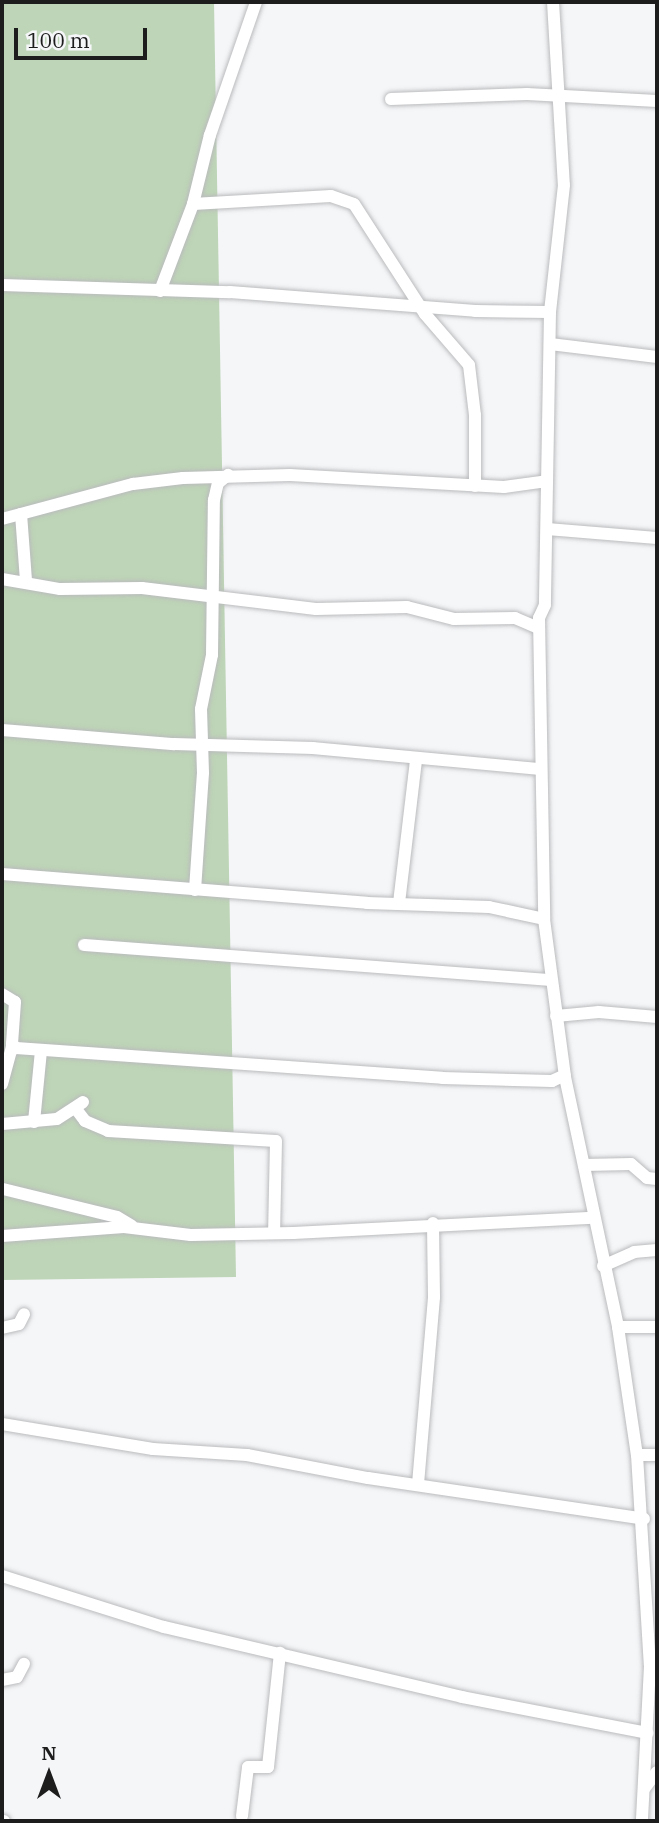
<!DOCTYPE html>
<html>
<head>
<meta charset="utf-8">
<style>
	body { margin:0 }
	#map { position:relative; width:659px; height:1823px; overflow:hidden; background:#f5f6f8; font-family:"IBM Plex Serif",serif }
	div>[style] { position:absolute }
	.green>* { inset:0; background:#bed5b7 }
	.roads { filter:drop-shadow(0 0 2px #babbbd) drop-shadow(0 0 2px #babbbd) }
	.minor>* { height:12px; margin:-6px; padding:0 6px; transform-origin:6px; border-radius:6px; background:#fff }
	span { translate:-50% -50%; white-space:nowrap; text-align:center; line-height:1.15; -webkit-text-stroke:5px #f5f6f8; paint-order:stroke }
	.frame { position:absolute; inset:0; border:4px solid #1d1d1e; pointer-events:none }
	.north { position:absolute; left:14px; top:1739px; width:70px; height:70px; -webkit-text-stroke:5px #f5f6f8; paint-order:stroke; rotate:0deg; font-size:19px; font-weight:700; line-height:28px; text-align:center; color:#1d1d1e }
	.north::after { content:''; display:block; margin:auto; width:24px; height:32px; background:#1d1d1e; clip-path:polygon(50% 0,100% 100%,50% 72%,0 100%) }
	.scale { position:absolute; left:14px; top:28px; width:133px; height:32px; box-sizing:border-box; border:4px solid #1d1d1e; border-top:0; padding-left:9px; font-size:21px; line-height:24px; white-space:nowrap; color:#1d1d1e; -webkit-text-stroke:5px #f5f6f8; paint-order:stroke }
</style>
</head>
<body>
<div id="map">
	<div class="green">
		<div style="clip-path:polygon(2px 2px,214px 2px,236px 1277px,2px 1280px)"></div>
	</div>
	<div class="roads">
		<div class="minor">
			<div style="left:553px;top:2px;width:183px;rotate:86.6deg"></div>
			<div style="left:564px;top:185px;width:128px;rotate:96.3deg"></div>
			<div style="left:550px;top:312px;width:293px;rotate:91deg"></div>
			<div style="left:545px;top:605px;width:14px;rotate:115deg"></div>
			<div style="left:539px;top:618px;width:301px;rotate:89deg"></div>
			<div style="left:544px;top:919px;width:159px;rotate:82.4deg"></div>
			<div style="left:565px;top:1077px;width:256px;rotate:78deg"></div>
			<div style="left:618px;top:1327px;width:129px;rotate:81.6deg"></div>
			<div style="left:637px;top:1455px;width:211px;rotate:86.5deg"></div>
			<div style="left:650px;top:1666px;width:155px;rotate:93deg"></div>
			<div style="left:391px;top:99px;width:136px;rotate:-2.1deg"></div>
			<div style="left:527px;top:94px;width:130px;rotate:3.1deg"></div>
			<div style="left:193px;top:204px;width:138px;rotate:-3.3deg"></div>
			<div style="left:331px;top:196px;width:24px;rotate:19deg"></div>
			<div style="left:354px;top:204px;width:131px;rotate:57.2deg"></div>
			<div style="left:425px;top:314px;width:67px;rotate:49.2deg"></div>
			<div style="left:469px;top:365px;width:50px;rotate:83.2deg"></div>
			<div style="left:475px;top:415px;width:71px;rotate:90deg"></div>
			<div style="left:2px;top:285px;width:228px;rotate:1.8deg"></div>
			<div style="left:230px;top:292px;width:246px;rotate:4.4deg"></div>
			<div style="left:475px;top:311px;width:75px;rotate:0.8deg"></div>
			<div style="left:160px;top:291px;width:93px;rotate:-69.2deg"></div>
			<div style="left:193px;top:204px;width:71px;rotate:-76.2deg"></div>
			<div style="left:210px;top:135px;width:141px;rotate:-70.9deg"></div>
			<div style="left:550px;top:344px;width:108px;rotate:6.9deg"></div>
			<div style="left:21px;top:514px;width:66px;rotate:85.7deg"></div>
			<div style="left:2px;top:519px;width:136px;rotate:-15deg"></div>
			<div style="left:133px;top:484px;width:50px;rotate:-6.8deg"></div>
			<div style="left:183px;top:478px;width:107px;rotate:-1.6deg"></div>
			<div style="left:290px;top:475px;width:214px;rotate:3.2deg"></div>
			<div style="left:504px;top:487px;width:43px;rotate:-7.9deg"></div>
			<div style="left:547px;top:529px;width:110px;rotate:4.7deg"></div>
			<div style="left:2px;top:579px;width:59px;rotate:9.8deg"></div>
			<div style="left:60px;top:589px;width:82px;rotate:-0.7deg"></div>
			<div style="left:142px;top:588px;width:175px;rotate:6.9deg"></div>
			<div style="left:316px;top:609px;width:91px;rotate:-1.3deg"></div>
			<div style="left:407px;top:607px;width:49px;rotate:14.3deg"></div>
			<div style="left:454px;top:619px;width:61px;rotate:-0.9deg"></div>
			<div style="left:515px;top:618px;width:26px;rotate:23deg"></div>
			<div style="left:2px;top:730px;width:173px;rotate:4.7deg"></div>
			<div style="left:174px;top:744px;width:139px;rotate:1.6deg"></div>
			<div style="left:313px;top:748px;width:228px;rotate:5.3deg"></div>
			<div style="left:2px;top:874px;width:366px;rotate:4.5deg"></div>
			<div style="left:367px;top:903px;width:122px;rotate:1.9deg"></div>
			<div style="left:489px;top:907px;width:56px;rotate:12.3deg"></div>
			<div style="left:195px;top:890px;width:117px;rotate:-86.1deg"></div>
			<div style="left:203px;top:773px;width:64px;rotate:-91.8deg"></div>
			<div style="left:201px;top:709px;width:55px;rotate:-78.5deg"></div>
			<div style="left:212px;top:655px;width:155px;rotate:-89.3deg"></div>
			<div style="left:214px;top:500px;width:17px;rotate:-77deg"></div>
			<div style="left:218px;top:483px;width:13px;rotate:-39deg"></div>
			<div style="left:399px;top:903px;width:143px;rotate:-83.2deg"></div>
			<div style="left:84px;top:945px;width:466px;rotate:4.3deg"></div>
			<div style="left:2px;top:994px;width:15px;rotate:32deg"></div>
			<div style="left:15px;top:1002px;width:42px;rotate:94.1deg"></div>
			<div style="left:12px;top:1044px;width:6px;rotate:45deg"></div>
			<div style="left:16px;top:1048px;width:427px;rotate:4deg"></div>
			<div style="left:442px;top:1078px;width:110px;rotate:1.6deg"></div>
			<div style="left:552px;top:1081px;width:14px;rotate:-25deg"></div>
			<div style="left:556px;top:1016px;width:43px;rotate:-5.3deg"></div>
			<div style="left:599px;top:1012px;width:58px;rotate:4.9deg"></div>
			<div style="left:2px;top:1084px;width:39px;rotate:-75deg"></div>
			<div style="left:76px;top:1109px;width:15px;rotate:53deg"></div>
			<div style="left:85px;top:1121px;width:25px;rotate:23deg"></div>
			<div style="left:108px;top:1131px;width:168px;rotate:3.4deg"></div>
			<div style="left:276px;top:1141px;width:92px;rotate:91.2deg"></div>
			<div style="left:34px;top:1122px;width:71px;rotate:-84.4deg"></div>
			<div style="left:2px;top:1124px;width:55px;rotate:-5.2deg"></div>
			<div style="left:57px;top:1119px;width:31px;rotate:-33deg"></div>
			<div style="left:584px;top:1165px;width:47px;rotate:-1.2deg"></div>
			<div style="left:631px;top:1164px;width:21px;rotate:41deg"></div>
			<div style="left:647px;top:1178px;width:10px;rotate:6deg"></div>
			<div style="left:3px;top:1189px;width:117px;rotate:13.8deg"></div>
			<div style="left:117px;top:1217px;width:17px;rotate:31deg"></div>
			<div style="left:2px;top:1236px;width:122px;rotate:-4.2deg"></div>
			<div style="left:124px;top:1227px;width:67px;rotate:6.8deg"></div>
			<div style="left:191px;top:1235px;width:102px;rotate:-1.1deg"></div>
			<div style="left:293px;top:1233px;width:300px;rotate:-2.9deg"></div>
			<div style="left:603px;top:1266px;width:34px;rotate:-24deg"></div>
			<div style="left:634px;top:1252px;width:23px;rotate:-5deg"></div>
			<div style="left:618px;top:1327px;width:39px"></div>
			<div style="left:2px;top:1328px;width:17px;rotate:-13deg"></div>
			<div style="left:19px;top:1324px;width:11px;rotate:-63deg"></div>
			<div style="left:2px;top:1424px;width:153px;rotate:9.4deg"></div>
			<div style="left:153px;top:1449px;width:94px;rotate:3.7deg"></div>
			<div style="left:247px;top:1455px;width:123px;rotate:10.8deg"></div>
			<div style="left:368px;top:1478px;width:279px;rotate:8.4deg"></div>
			<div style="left:637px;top:1455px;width:20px"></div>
			<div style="left:418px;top:1484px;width:188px;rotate:-85.1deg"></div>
			<div style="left:434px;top:1297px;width:74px;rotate:-90.8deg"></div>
			<div style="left:2px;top:1576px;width:170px;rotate:17.5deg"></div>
			<div style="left:164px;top:1627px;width:306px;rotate:13.2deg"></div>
			<div style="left:462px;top:1697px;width:189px;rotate:11deg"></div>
			<div style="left:2px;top:1680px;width:15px;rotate:-11deg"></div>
			<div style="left:17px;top:1677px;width:15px;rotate:-62deg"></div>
			<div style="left:644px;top:1789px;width:21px;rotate:-53deg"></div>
			<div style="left:242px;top:1816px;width:49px;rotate:-83deg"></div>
			<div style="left:248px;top:1767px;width:20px"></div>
			<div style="left:268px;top:1767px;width:115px;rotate:-84deg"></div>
			<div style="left:2px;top:1821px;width:2px"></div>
		</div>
	</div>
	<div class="frame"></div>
	<div class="north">N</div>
	<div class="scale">100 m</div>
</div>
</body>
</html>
